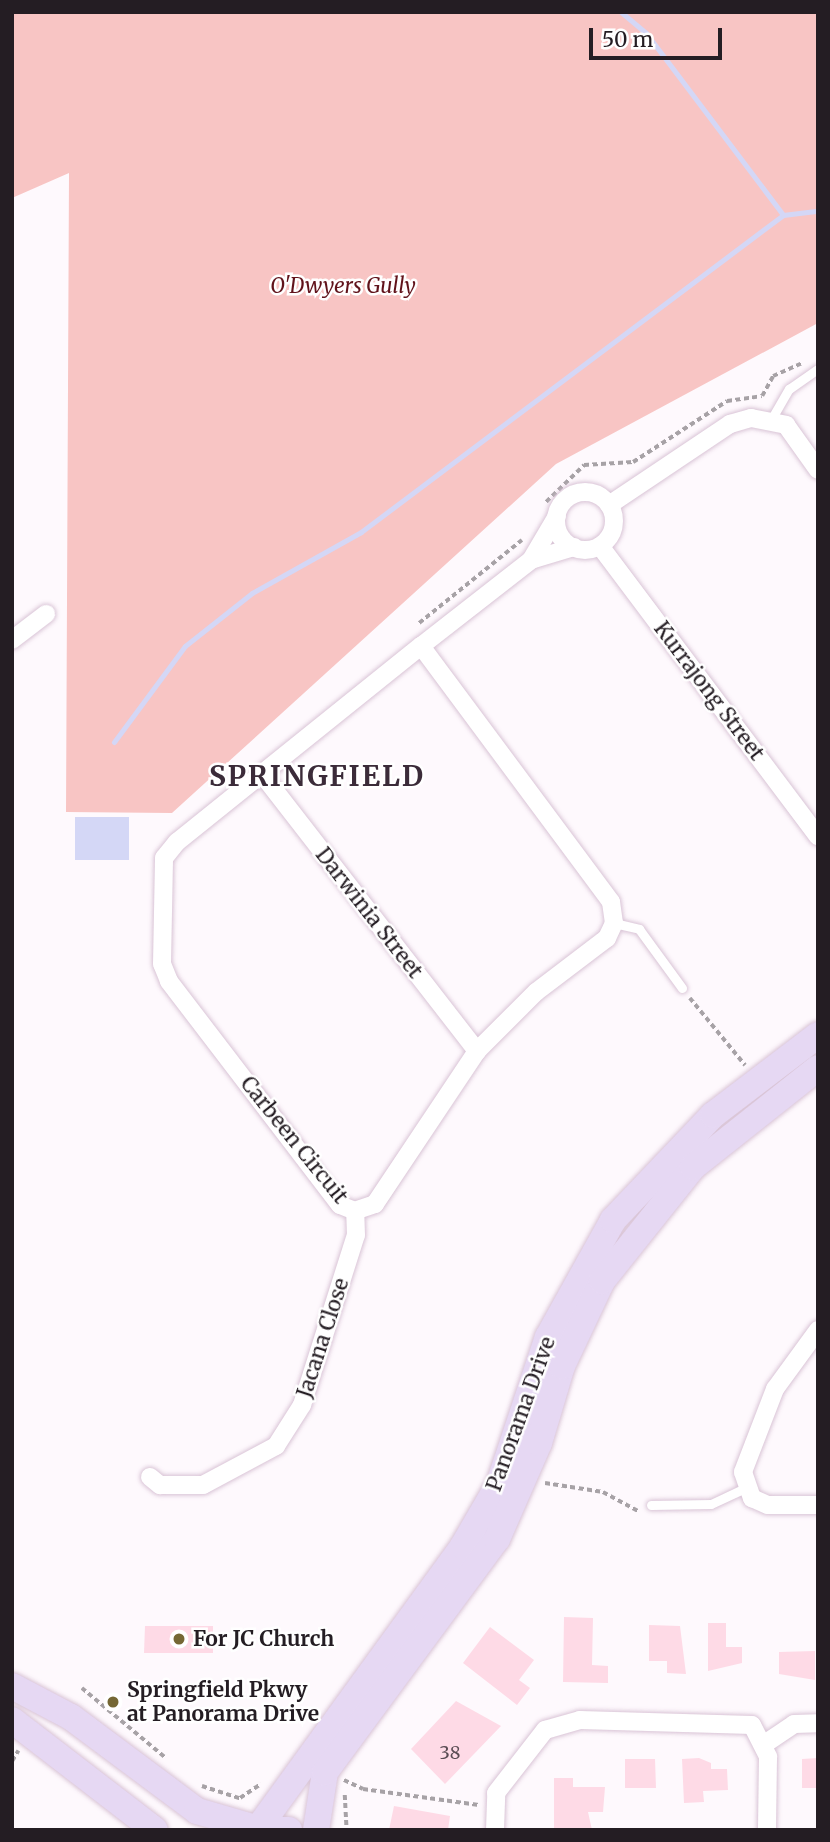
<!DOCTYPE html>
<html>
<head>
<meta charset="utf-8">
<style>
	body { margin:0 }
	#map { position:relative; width:830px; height:1842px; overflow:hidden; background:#fef9fd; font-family:Merriweather,serif }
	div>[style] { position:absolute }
	.green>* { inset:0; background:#f8c5c4 }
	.water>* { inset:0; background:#d4d7f6 }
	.stream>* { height:5px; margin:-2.5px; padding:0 2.5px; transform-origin:2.5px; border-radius:2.5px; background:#d4d7f6 }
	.building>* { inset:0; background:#fedae6 }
	.path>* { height:3.5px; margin-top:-1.75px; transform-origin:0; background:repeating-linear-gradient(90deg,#a7a2a6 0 5px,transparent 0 8.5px) }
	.roads { filter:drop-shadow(0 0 2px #d9c4d6) drop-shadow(0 0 2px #d9c4d6) }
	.lane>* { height:9px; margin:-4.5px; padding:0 4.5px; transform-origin:4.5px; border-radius:4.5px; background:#fff }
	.street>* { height:18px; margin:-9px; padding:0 9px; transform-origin:9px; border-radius:9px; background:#fff }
	.street>.ring { margin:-9px; padding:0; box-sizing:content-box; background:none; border:18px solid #fff; border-radius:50% }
	.secondary>* { height:26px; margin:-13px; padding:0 13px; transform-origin:13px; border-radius:13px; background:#e6d8f3 }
	.dots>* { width:19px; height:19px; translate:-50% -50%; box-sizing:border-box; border:4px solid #fff; border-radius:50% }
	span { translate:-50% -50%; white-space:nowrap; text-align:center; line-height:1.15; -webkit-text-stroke:5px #fff; paint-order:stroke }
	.number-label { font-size:18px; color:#5a4c54 }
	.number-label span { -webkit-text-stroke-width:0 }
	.park-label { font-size:21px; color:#61131b; font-style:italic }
	.street-label { font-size:21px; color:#241d23 }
	.poi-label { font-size:21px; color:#241d23; font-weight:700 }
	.left { translate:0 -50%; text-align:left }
	.district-label { font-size:28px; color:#3b2b39; font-weight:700; letter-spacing:2px }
	.frame { position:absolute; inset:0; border:14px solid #241d23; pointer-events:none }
	.scale { position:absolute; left:589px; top:28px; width:133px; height:32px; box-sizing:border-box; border:4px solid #241d23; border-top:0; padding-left:9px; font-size:21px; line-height:24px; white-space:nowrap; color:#241d23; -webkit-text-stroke:5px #fff; paint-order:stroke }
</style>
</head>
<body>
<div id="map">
	<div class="green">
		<div style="clip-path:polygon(12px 12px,818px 12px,818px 323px,556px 464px,172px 813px,66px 812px,69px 173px,12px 198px)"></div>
	</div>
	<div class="water">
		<div style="clip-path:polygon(75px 817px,129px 817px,129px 860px,75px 860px)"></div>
	</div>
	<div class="stream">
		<div style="left:621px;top:12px;width:33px;rotate:40deg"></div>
		<div style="left:646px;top:33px;width:228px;rotate:53deg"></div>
		<div style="left:114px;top:742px;width:119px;rotate:-53.5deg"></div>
		<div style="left:185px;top:646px;width:85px;rotate:-38.3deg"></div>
		<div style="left:252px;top:593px;width:125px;rotate:-29.2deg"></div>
		<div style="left:361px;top:532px;width:528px;rotate:-36.91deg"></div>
		<div style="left:783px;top:215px;width:35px;rotate:-7deg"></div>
	</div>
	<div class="building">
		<div style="clip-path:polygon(564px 1617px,593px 1618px,592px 1665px,608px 1666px,608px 1683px,563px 1682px)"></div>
		<div style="clip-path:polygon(708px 1623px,726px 1623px,726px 1647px,742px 1647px,742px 1663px,708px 1671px)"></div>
		<div style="clip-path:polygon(649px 1625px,680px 1626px,686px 1674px,667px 1673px,667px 1661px,649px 1661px)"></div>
		<div style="clip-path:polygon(145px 1626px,213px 1626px,213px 1653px,144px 1653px)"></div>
		<div style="clip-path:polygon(490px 1627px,534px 1660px,519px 1680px,530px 1688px,517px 1705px,463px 1663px)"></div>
		<div style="clip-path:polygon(815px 1651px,815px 1680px,779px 1674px,779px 1652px)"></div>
		<div style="clip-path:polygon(456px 1701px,501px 1726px,445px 1784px,411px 1749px)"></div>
		<div style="clip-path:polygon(699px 1758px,711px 1763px,711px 1769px,727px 1769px,728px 1790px,703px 1791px,704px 1802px,684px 1803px,682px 1759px)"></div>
		<div style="clip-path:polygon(818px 1758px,818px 1788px,802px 1788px,802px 1759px)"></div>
		<div style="clip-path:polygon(625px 1759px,655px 1759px,656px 1788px,625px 1788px)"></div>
		<div style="clip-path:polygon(554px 1778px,573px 1778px,573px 1787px,605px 1787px,603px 1812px,588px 1812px,592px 1830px,554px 1830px)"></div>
		<div style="clip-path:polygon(394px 1806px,450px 1816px,448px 1830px,389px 1830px)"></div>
	</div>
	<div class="path">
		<div style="left:546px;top:502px;width:53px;rotate:-44.2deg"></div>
		<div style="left:584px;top:465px;width:49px;rotate:-3.5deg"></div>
		<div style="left:633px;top:462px;width:112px;rotate:-33deg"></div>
		<div style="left:727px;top:401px;width:35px;rotate:-8deg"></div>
		<div style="left:762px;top:396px;width:23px;rotate:-61deg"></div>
		<div style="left:773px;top:376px;width:32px;rotate:-24deg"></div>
		<div style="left:419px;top:623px;width:132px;rotate:-38.9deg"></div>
		<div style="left:690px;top:998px;width:87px;rotate:50.6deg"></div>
		<div style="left:545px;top:1483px;width:59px;rotate:8.8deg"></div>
		<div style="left:603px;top:1492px;width:42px;rotate:28.4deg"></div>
		<div style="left:82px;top:1688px;width:109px;rotate:39.8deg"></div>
		<div style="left:12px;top:1761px;width:12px;rotate:-59deg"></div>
		<div style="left:344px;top:1780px;width:21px;rotate:25deg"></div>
		<div style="left:363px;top:1789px;width:117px;rotate:7.9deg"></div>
		<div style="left:202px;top:1786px;width:40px;rotate:18deg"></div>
		<div style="left:240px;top:1798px;width:25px;rotate:-34deg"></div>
		<div style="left:345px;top:1795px;width:35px;rotate:87deg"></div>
	</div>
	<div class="roads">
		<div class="lane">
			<div style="left:772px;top:418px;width:34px;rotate:-60deg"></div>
			<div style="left:789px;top:389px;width:35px;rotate:-35deg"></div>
			<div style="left:614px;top:923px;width:26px;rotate:13deg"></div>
			<div style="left:639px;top:929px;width:73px;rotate:53.9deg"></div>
			<div style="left:651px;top:1505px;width:60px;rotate:-1deg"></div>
			<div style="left:711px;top:1504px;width:38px;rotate:-25deg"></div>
		</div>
		<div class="street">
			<div class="ring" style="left:556px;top:492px;width:40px;height:40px"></div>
			<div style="left:609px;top:505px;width:146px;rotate:-33.8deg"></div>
			<div style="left:730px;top:424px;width:22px;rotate:-16deg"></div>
			<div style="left:751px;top:418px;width:36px;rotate:11deg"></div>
			<div style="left:786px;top:425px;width:55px;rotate:54.6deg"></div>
			<div style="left:600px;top:546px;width:363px;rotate:53.1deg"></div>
			<div style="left:531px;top:560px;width:45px;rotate:-16.8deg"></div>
			<div style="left:12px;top:640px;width:43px;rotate:-37.4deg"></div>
			<div style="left:421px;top:646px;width:319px;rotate:53.4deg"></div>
			<div style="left:611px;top:902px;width:21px;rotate:82deg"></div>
			<div style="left:614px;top:923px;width:17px;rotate:115deg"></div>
			<div style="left:607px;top:938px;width:89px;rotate:142.7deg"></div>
			<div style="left:536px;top:992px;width:83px;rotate:135deg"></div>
			<div style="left:477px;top:1051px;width:184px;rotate:123.7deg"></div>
			<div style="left:375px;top:1204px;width:21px;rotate:161deg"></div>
			<div style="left:355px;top:1211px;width:16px;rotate:-158deg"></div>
			<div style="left:340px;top:1205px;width:282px;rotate:-127.4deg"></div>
			<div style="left:169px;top:981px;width:18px;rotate:-112deg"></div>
			<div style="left:162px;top:964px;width:106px;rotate:-88.9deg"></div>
			<div style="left:164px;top:858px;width:21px;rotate:-51deg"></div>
			<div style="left:177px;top:842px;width:313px;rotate:-38.8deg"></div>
			<div style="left:421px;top:646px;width:140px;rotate:-38deg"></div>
			<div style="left:531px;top:560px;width:51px;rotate:-59.4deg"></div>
			<div style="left:262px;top:774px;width:351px;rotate:52.2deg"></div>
			<div style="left:818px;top:1330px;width:73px;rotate:126.1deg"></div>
			<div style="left:775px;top:1389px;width:89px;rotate:111.1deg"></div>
			<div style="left:743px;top:1472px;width:28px;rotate:71deg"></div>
			<div style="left:752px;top:1498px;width:17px;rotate:24deg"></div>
			<div style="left:768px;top:1505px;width:50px"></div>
			<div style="left:150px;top:1477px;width:13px;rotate:39deg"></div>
			<div style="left:160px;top:1485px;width:43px"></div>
			<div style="left:203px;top:1485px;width:83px;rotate:-28.1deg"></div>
			<div style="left:276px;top:1446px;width:49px;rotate:-57.6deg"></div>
			<div style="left:302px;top:1405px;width:178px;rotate:-72.4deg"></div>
			<div style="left:356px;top:1235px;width:24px;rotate:-92deg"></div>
			<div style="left:766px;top:1743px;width:34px;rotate:-34deg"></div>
			<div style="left:794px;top:1724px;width:24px;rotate:-2deg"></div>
			<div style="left:495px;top:1830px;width:37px;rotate:-88deg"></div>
			<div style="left:496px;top:1793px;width:80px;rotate:-52.1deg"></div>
			<div style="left:545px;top:1730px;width:36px;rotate:-16deg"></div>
			<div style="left:580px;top:1720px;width:172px;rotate:1.7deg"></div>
			<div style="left:752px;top:1725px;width:36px;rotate:63deg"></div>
			<div style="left:768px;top:1757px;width:73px;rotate:90.8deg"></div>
		</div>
		<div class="secondary">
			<div style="left:12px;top:1686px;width:67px;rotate:27.7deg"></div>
			<div style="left:71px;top:1717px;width:157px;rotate:36.7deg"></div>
			<div style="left:197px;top:1811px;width:60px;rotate:16.3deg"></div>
			<div style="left:12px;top:1720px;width:180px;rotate:37.6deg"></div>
			<div style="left:259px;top:1827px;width:347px;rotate:-54deg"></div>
			<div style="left:463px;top:1546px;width:72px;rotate:-59.9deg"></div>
			<div style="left:499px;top:1484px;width:155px;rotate:-71.6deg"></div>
			<div style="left:548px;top:1337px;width:134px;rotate:-60.9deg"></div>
			<div style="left:613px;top:1220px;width:145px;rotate:-46.4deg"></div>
			<div style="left:713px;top:1115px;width:132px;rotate:-37.3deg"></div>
			<div style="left:251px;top:1830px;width:38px"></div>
			<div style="left:316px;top:1830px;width:59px;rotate:-81.2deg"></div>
			<div style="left:325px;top:1772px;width:290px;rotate:-53.6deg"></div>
			<div style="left:497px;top:1539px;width:105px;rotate:-66.4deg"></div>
			<div style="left:539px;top:1443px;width:80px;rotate:-73.4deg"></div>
			<div style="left:562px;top:1366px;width:94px;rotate:-64.8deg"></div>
			<div style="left:602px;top:1281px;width:146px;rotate:-51.4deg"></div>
			<div style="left:693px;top:1167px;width:159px;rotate:-38.4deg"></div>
		</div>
	</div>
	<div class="dots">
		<div style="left:179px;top:1639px;background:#756734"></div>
		<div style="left:113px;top:1702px;background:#756734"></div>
	</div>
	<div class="number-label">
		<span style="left:450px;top:1753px">38</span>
	</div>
	<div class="park-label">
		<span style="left:343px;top:286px">O'Dwyers Gully</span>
	</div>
	<div class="street-label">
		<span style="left:709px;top:691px;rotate:53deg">Kurrajong Street</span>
		<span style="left:369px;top:913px;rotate:52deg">Darwinia Street</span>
		<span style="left:294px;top:1140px;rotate:51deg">Carbeen Circuit</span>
		<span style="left:323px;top:1338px;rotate:-72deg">Jacana Close</span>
		<span style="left:521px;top:1414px;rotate:-70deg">Panorama Drive</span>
	</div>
	<div class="poi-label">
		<span class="left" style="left:193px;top:1639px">For JC Church</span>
		<span class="left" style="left:127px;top:1702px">Springfield Pkwy<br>at Panorama Drive</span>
	</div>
	<div class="district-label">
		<span style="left:317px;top:776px">SPRINGFIELD</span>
	</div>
	<div class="frame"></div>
	<div class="scale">50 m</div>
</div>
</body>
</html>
